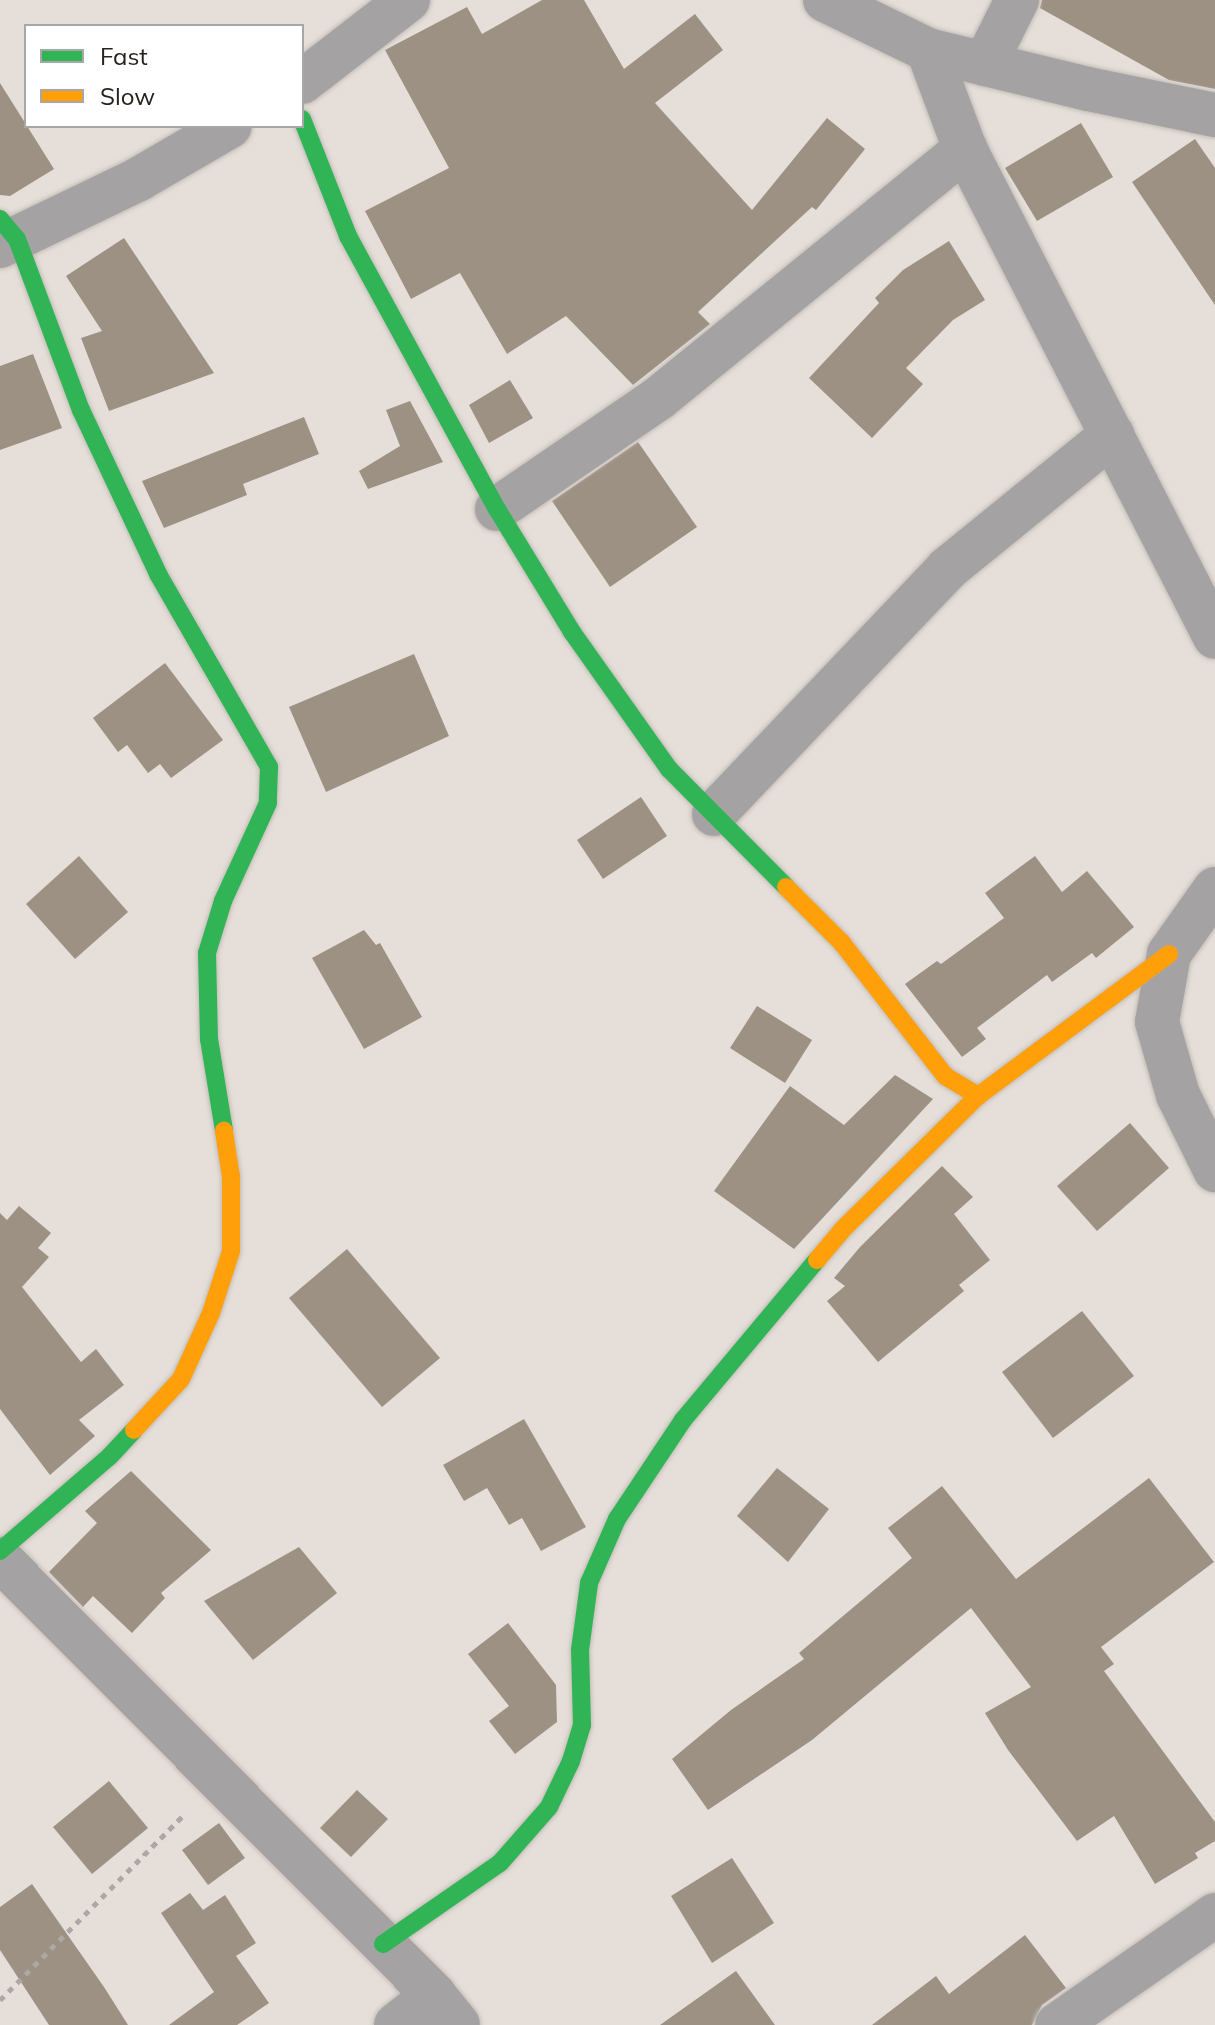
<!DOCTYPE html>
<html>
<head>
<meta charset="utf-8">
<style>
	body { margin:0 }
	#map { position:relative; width:1215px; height:2025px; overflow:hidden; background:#e6dfd9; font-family:Mulish,sans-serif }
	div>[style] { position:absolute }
	.building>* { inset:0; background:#9d9183 }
	.path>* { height:5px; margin-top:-2.5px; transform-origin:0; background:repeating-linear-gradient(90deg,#aba8a6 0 6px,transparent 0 12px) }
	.roads { filter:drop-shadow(0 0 2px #c3bdb8) drop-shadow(0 0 2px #c3bdb8) }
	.street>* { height:44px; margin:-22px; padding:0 22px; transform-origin:22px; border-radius:22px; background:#a5a2a3 }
	.fast>* { height:18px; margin:-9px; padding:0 9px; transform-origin:9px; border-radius:9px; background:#30b455 }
	.slow>* { height:18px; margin:-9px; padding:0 9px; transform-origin:9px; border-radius:9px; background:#ff9f0a }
	span { translate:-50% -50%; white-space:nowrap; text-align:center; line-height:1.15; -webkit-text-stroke:8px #fff; paint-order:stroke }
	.legend { position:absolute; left:24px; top:24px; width:280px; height:104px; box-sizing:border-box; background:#fff; border:2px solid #a9a7a5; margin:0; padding:10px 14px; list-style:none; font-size:24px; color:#27221e }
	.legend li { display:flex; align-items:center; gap:16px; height:40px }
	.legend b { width:40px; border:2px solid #a9a7a5 }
</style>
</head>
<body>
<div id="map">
	<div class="building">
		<div style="clip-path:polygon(542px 0,584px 0,624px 69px,695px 14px,723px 50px,655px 103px,752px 210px,827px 118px,865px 149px,816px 210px,812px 207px,698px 312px,710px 324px,633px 385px,566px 316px,507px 354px,460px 273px,411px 299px,365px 211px,449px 168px,385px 50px,467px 7px,482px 34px)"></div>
		<div style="clip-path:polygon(1042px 0,1215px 0,1215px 89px,1169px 80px,1040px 8px)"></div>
		<div style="clip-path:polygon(0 83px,54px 169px,10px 196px,0 195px)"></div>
		<div style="clip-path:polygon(1081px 123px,1113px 177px,1037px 221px,1005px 168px)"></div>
		<div style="clip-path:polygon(1195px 139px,1215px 168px,1215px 305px,1132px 182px)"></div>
		<div style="clip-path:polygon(124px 238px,214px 373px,109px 411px,81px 338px,102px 331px,66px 276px)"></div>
		<div style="clip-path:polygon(949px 241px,985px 300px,953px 320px,906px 368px,923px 384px,872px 438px,809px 378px,879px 303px,875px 298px,903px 270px)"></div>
		<div style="clip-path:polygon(33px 354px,62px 428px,0 450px,0 366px)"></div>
		<div style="clip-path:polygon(510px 380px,533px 418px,489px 443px,469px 405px)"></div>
		<div style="clip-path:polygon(410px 401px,443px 462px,368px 489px,359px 471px,400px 446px,386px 410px)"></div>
		<div style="clip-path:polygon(304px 417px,319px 454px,243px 484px,247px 495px,164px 528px,142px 481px)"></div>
		<div style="clip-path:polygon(638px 442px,697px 527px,610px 587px,552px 501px)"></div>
		<div style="clip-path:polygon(414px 654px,449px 736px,326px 792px,289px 707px)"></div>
		<div style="clip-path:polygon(165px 663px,223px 740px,171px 778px,160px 764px,148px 773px,127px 745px,118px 752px,93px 718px)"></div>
		<div style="clip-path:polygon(641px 797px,667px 836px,603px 879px,577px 840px)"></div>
		<div style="clip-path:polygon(79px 856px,128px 912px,75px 959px,26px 904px)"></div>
		<div style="clip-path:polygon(1035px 856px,1062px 892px,1087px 871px,1134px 927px,1096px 958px,1092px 953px,1052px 982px,1047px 975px,977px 1028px,986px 1039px,962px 1057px,905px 984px,937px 961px,941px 964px,1004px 918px,985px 893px)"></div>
		<div style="clip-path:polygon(364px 930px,376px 945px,380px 943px,422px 1017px,364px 1049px,312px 958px)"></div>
		<div style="clip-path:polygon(757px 1006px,812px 1040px,785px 1083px,730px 1048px)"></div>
		<div style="clip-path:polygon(895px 1075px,933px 1099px,794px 1249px,714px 1191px,790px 1086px,844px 1125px)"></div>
		<div style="clip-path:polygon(1130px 1123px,1169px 1168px,1097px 1231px,1057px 1186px)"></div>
		<div style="clip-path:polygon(942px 1166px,973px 1197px,954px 1214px,990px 1260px,959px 1285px,964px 1291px,878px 1362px,827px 1301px,845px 1286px,834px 1278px,860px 1247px)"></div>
		<div style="clip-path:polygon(19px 1206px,51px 1233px,38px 1248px,49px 1257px,22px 1287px,81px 1362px,96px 1349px,124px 1385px,79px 1420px,95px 1436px,50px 1475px,0 1409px,0 1213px,7px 1220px)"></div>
		<div style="clip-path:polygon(347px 1249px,440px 1358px,382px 1407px,289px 1298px)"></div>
		<div style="clip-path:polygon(1082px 1311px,1134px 1376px,1053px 1438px,1002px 1372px)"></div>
		<div style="clip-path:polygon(524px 1419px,586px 1527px,541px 1551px,522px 1518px,509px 1525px,487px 1488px,464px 1501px,443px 1465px)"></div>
		<div style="clip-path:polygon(777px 1468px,829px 1509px,788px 1562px,737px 1516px)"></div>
		<div style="clip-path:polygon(131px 1471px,211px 1550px,161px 1593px,165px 1598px,132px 1633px,93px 1596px,83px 1607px,49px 1572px,97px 1523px,85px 1511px)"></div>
		<div style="clip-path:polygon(1149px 1478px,1214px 1562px,1101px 1647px,1114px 1664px,1104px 1671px,1215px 1822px,1215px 1841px,1195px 1853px,1198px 1858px,1155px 1884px,1114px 1816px,1077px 1841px,1008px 1750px,985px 1713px,1031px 1687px,971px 1608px,812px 1740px,708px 1810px,672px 1759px,731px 1710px,804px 1659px,799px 1653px,912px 1558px,888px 1528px,942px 1486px,1016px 1579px)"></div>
		<div style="clip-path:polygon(299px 1547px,337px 1593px,253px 1660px,204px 1601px)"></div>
		<div style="clip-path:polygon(508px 1623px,556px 1685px,557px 1722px,515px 1754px,489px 1721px,509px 1706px,468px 1654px)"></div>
		<div style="clip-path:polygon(109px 1781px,148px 1828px,92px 1874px,53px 1827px)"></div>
		<div style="clip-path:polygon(357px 1790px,388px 1819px,351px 1857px,320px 1828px)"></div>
		<div style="clip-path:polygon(219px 1823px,245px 1858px,208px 1885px,182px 1850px)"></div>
		<div style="clip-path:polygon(732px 1858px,774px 1923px,712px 1963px,671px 1896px)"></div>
		<div style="clip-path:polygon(32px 1884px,104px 1987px,128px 2025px,49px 2025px,0 1950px,0 1907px)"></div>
		<div style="clip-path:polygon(190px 1893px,203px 1910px,225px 1895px,256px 1943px,236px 1956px,269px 2003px,237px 2025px,169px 2025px,214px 1992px,161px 1913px)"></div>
		<div style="clip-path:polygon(1025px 1935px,1066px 1988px,1042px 2005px,1032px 2025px,872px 2025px,936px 1976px,949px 1994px)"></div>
		<div style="clip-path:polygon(736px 1971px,775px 2025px,660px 2025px)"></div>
	</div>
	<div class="path">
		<div style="left:0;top:2000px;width:262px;rotate:-45.2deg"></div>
	</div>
	<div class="roads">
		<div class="street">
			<div style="left:825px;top:0;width:114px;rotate:25.9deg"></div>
			<div style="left:928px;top:50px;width:165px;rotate:13.7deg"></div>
			<div style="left:1088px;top:89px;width:130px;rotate:11.6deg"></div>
			<div style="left:928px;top:50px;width:106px;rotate:69.5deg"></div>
			<div style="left:965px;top:149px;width:548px;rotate:62.87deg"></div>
			<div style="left:985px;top:64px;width:72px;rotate:-63.4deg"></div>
			<div style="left:302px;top:82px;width:134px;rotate:-37.7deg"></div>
			<div style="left:0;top:246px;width:154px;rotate:-25.7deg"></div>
			<div style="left:139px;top:179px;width:105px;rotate:-30.2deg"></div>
			<div style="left:497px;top:509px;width:196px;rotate:-34.4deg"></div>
			<div style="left:659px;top:398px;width:395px;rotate:-39.1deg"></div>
			<div style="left:714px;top:814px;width:338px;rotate:-46.4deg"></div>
			<div style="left:947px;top:569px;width:213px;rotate:-39.1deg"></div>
			<div style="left:1215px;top:889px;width:80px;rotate:125.3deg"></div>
			<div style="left:1169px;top:954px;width:69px;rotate:100deg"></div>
			<div style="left:1157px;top:1022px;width:76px;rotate:74deg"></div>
			<div style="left:1178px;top:1095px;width:84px;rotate:63.7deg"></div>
			<div style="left:0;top:1559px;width:615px;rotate:45.13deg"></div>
			<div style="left:434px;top:1995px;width:38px;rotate:51deg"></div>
			<div style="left:396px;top:2025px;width:48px;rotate:-38.3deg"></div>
			<div style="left:1057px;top:2025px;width:193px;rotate:-34.8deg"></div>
		</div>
		<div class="fast">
			<div style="left:302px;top:119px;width:126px;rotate:68.5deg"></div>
			<div style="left:348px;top:236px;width:311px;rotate:61.4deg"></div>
			<div style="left:497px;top:509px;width:144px;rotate:58.6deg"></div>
			<div style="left:572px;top:632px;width:168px;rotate:54.7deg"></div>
			<div style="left:669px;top:769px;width:166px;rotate:45.2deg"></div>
			<div style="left:0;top:219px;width:26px;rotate:50deg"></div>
			<div style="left:17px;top:239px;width:183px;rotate:69.5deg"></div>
			<div style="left:81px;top:410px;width:181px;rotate:64.8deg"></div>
			<div style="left:158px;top:574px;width:223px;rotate:60.1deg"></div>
			<div style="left:269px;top:767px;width:36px;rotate:92deg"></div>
			<div style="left:268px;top:803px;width:108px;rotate:114.7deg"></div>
			<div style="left:223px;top:901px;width:54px;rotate:107.1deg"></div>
			<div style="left:207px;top:953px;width:86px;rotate:88.7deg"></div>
			<div style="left:209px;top:1039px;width:93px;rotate:80.7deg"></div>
			<div style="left:0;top:1551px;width:145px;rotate:-40.8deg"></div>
			<div style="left:110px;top:1456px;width:35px;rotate:-47deg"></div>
			<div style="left:383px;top:1944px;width:142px;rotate:-34.7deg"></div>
			<div style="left:500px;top:1863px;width:74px;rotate:-48.8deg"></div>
			<div style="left:549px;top:1807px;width:51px;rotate:-64.4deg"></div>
			<div style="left:571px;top:1761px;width:38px;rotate:-73deg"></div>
			<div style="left:582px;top:1725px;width:75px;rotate:-91.5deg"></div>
			<div style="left:580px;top:1650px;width:68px;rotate:-82.3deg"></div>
			<div style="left:589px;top:1583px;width:70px;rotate:-66.4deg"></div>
			<div style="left:617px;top:1519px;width:119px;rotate:-56.3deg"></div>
			<div style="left:683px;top:1420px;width:209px;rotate:-50.1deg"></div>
		</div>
		<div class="slow">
			<div style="left:786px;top:887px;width:79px;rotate:45deg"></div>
			<div style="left:842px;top:943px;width:168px;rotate:52.2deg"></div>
			<div style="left:945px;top:1076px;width:39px;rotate:31deg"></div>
			<div style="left:817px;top:1260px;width:39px;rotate:-50deg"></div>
			<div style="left:842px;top:1230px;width:191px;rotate:-44.6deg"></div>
			<div style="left:978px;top:1096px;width:238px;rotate:-36.6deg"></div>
			<div style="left:134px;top:1430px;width:69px;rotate:-47.3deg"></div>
			<div style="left:181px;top:1379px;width:72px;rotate:-65.6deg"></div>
			<div style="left:211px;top:1313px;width:65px;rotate:-72.1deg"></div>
			<div style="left:231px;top:1251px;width:74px;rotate:-90deg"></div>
			<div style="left:231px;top:1177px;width:47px;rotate:-98.7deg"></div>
		</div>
	</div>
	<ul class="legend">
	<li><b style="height:10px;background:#30b455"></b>Fast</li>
	<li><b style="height:10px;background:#ff9f0a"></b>Slow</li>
	</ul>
</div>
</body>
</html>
